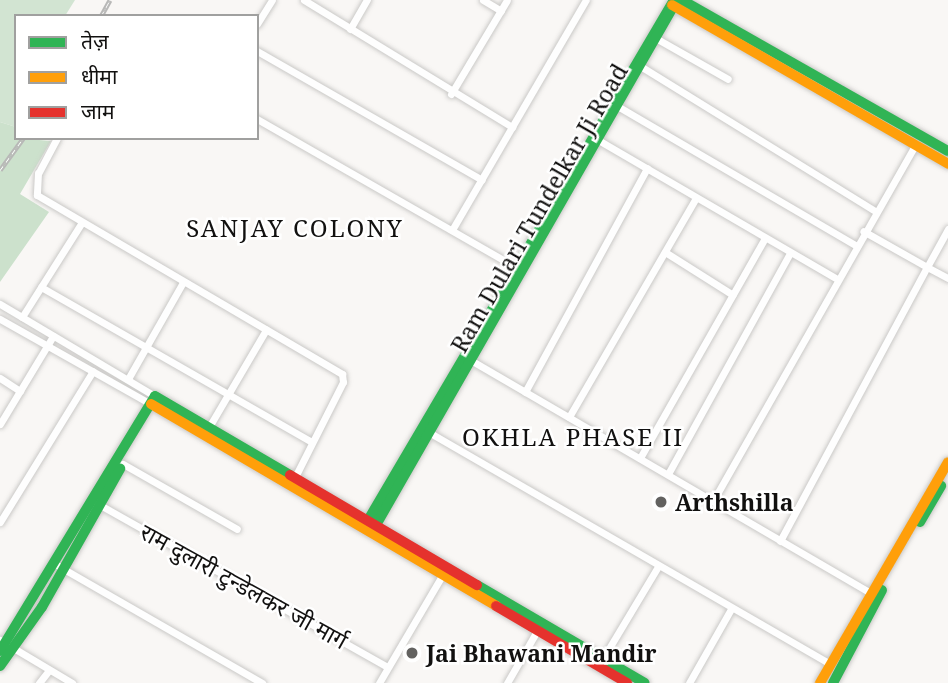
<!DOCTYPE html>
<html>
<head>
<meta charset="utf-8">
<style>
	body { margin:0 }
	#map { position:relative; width:948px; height:683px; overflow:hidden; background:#f9f7f5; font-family:"Noto Serif","Noto Sans Devanagari",serif }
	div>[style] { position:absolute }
	.green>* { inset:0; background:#d2e4d2 }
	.forest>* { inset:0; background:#cce1cc }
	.roads { filter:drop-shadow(0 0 2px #cac9c7) drop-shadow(0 0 2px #cac9c7) }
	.street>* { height:7px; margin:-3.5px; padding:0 3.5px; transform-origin:3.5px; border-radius:3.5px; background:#fefefe }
	.fast>* { height:10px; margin:-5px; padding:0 5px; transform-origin:5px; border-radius:5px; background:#30b455 }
	.slow>* { height:10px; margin:-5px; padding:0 5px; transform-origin:5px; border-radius:5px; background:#ff9f0a }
	.jam>* { height:10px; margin:-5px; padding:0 5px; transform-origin:5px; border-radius:5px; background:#e5322d }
	.rail>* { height:4.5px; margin-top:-2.25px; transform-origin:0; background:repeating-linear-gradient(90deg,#fff 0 5px,#b8b8b7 0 10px); box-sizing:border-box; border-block:2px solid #b8b8b7 }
	.dots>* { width:19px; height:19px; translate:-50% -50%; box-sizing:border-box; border:4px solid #fff; border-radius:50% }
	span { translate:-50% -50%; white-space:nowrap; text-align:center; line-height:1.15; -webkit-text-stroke:5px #fff; paint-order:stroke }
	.street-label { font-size:23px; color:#121110 }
	.poi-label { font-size:23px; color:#121110; font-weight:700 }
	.left { translate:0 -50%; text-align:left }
	.neighbourhood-label { font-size:24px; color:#121110; letter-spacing:2px }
	.legend { position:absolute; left:14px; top:14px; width:245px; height:126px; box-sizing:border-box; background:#fff; border:2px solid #a0a09f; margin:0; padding:9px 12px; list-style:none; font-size:21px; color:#121110 }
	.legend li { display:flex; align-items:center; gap:14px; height:35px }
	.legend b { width:35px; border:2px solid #a0a09f }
</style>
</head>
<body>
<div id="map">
	<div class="green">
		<div style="clip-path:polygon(0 0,75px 0,65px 16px,16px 16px,16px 127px,0 122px)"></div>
	</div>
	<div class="forest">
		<div style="clip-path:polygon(0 122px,16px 127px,16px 138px,51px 141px,20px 194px,49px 212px,0 282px)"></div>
	</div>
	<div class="roads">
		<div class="street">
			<div style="left:304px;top:0;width:244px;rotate:31.4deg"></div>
			<div style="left:483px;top:0;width:21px;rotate:31deg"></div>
			<div style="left:257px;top:24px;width:28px;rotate:-58deg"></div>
			<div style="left:350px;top:29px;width:34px;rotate:-60deg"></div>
			<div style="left:652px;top:36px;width:87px;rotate:29.5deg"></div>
			<div style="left:257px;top:51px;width:259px;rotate:29.8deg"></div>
			<div style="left:637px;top:64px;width:280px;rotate:31.7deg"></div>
			<div style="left:451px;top:94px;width:109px;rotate:-59.2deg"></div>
			<div style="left:619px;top:107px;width:273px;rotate:30.3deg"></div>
			<div style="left:257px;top:119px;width:304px;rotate:29.8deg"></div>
			<div style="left:593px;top:137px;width:280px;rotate:30.2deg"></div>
			<div style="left:57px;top:138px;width:40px;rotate:118deg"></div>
			<div style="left:38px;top:173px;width:22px;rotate:93deg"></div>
			<div style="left:37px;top:195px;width:354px;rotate:30.4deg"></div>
			<div style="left:342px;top:374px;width:8px;rotate:83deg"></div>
			<div style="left:343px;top:382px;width:104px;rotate:116.8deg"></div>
			<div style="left:948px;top:229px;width:43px;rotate:118.9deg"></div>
			<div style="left:927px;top:267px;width:24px;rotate:28deg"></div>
			<div style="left:452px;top:230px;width:266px;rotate:-59.8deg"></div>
			<div style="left:665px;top:252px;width:80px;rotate:32.3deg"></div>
			<div style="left:41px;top:287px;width:312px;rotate:29.8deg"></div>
			<div style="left:0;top:304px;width:180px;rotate:30.7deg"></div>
			<div style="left:22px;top:317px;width:112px;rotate:-57.7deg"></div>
			<div style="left:0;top:319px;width:173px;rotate:29.4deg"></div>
			<div style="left:467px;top:358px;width:472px;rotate:30.2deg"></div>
			<div style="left:0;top:378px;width:24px;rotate:33deg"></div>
			<div style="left:128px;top:379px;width:112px;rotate:-60.4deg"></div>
			<div style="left:525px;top:392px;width:255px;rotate:-61.4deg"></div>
			<div style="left:569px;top:417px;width:253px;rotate:-59.9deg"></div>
			<div style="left:0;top:424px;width:103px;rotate:-58.9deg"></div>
			<div style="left:209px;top:427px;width:113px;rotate:-59.6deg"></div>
			<div style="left:425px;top:430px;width:469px;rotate:30deg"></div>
			<div style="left:640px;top:458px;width:253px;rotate:-60.4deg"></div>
			<div style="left:123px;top:464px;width:131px;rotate:29.7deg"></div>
			<div style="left:668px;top:474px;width:252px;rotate:-61.1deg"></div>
			<div style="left:713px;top:501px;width:411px;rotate:-60.4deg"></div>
			<div style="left:100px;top:505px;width:330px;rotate:29.4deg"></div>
			<div style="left:0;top:522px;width:177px;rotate:-58.4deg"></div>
			<div style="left:780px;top:541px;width:311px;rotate:-61.8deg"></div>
			<div style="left:927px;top:267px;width:73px;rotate:-150.6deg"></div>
			<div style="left:55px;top:564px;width:239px;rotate:29.9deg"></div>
			<div style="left:0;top:640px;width:84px;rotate:30.8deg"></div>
			<div style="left:602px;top:660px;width:107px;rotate:-59.1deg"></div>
			<div style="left:39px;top:683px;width:16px;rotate:-52deg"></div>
			<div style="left:379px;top:683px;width:129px;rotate:-59.6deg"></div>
			<div style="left:507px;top:683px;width:62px;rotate:-60.1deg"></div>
			<div style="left:689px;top:683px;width:85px;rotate:-60.4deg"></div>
		</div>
		<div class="fast">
			<div style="left:682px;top:0;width:306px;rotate:29.6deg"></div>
			<div style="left:920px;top:522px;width:42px;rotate:-59.7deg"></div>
			<div style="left:364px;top:527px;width:611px;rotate:-59.53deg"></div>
			<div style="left:372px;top:532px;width:613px;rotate:-60.17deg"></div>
			<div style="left:477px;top:585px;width:194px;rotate:30.3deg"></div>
			<div style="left:0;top:651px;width:298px;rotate:-58.7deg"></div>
			<div style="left:155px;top:396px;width:156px;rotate:30.3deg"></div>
			<div style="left:0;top:666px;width:72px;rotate:-54.6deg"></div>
			<div style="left:42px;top:607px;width:159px;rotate:-60.5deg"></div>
			<div style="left:833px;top:683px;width:105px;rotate:-62.2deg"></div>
		</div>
		<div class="slow">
			<div style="left:672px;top:5px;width:319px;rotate:29.9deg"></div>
			<div style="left:151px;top:404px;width:400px;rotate:30.3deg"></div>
			<div style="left:820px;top:683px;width:255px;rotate:-59.9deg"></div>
		</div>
		<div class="jam">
			<div style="left:290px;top:475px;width:217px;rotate:30.5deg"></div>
			<div style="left:496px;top:606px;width:152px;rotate:30.4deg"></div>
		</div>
	</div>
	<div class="rail">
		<div style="left:101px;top:16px;width:18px;rotate:-61deg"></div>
		<div style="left:0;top:170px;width:39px;rotate:-54deg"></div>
	</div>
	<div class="dots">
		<div style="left:661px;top:502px;background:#636260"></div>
		<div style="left:412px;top:653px;background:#636260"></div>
	</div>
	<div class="street-label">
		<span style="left:539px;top:208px;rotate:-60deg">Ram Dulari Tundelkar Ji Road</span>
		<span style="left:244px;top:586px;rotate:29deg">राम दुलारी टुन्डेलकर जी मार्ग</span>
	</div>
	<div class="poi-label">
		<span class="left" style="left:675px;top:502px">Arthshilla</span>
		<span class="left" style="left:426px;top:653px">Jai Bhawani Mandir</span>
	</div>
	<div class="neighbourhood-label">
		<span style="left:295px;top:228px">SANJAY COLONY</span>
		<span style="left:573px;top:437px">OKHLA PHASE II</span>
	</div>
	<ul class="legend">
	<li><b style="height:9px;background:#30b455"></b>तेज़</li>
	<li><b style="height:9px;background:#ff9f0a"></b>धीमा</li>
	<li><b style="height:9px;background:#e5322d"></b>जाम</li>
	</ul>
</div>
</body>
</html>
